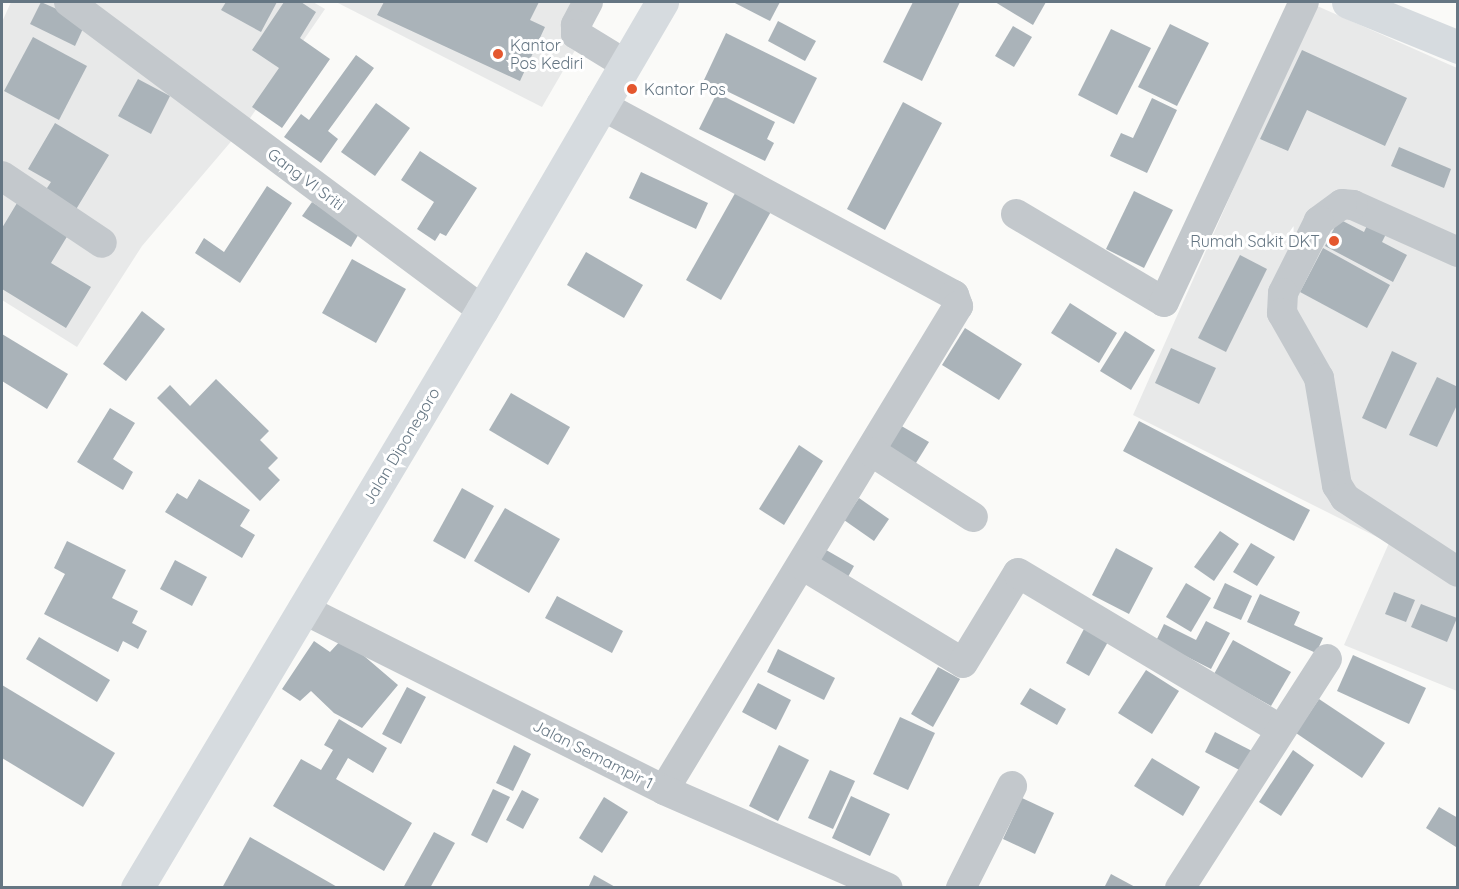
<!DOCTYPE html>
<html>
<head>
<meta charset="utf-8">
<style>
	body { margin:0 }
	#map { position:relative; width:1459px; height:889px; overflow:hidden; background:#fafaf8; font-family:Quicksand,sans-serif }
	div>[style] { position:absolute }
	.built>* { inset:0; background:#e8e9e9 }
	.building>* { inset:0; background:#aab3b9 }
	.minor>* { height:30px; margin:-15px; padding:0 15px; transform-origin:15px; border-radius:15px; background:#c3c8cc }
	.major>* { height:33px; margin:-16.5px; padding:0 16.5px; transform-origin:16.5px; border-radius:16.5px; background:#d6dbdf }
	.dots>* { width:16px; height:16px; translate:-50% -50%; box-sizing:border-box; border:3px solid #fff; border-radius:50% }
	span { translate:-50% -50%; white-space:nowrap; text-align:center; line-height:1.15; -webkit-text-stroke:6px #fff; paint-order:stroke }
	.poi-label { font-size:16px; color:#657683 }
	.left { translate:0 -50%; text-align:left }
	.right { translate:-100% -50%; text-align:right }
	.street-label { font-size:16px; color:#657683 }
	.frame { position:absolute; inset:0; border:3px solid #657683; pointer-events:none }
</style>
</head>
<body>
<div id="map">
	<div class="built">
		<div style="clip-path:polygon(11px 2px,313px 2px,325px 9px,246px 124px,142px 246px,77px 347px,2px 300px,2px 22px)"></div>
		<div style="clip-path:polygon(336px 2px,603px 2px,542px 107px)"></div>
		<div style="clip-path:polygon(1315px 5px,1457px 68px,1457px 691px,1344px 645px,1389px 543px,1133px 415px)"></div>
	</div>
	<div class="building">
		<div style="clip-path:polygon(41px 2px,86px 22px,75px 46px,30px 24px)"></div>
		<div style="clip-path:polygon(226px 2px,277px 2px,261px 32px,221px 10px)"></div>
		<div style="clip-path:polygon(284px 2px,301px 2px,316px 12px,300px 38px,330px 59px,282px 128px,252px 107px,279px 68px,252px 50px)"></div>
		<div style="clip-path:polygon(384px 2px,539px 2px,530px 20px,545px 27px,520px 81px,377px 15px)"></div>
		<div style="clip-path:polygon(733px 2px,780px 2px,770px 21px)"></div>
		<div style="clip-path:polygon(913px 2px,960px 2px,922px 81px,883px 62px)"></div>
		<div style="clip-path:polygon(995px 2px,1046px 2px,1033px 25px)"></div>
		<div style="clip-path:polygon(778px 21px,816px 41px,805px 61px,768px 41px)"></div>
		<div style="clip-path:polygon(1170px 24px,1209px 43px,1177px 106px,1138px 87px)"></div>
		<div style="clip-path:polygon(1013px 26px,1032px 37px,1014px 67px,995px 56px)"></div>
		<div style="clip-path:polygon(1111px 29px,1151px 48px,1117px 115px,1078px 95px)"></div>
		<div style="clip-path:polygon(726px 33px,817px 78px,794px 124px,704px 80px)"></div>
		<div style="clip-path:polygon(33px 37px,87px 66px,59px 120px,4px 91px)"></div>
		<div style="clip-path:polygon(1302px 50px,1407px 98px,1385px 146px,1307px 110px,1288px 151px,1260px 139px)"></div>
		<div style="clip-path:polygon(356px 55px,374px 68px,328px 131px,338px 139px,321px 163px,284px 137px,301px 114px,309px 120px)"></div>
		<div style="clip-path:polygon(138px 79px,170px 96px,151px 134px,118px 116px)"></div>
		<div style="clip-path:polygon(717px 93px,775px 122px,767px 139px,774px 143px,765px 161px,699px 129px)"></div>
		<div style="clip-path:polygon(1152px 98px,1177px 110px,1147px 173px,1110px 156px,1121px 133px,1133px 138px)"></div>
		<div style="clip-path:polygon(903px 102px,942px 123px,885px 230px,847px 209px)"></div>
		<div style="clip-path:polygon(376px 103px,410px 128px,375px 176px,341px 152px)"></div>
		<div style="clip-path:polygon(55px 123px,109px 155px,72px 216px,41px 197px,51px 182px,28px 169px)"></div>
		<div style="clip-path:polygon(1399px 147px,1451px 169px,1444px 188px,1391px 166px)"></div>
		<div style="clip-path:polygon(420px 151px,477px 188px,446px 236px,440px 233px,435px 241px,417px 229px,434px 202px,401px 180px)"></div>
		<div style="clip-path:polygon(641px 172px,708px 203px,696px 229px,629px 198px)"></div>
		<div style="clip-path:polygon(267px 186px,292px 203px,240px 283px,195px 253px,204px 238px,224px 252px)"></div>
		<div style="clip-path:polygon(738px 188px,773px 208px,721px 300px,686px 280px)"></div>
		<div style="clip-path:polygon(1134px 191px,1173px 210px,1144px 268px,1106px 249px)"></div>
		<div style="clip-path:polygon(312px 202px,360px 232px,351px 247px,302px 216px)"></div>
		<div style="clip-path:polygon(17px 203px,68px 235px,51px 263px,91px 287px,66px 328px,2px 289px,2px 228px)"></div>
		<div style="clip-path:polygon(1371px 217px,1390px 226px,1382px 242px,1407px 255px,1393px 282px,1325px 246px,1339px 219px,1364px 232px)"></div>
		<div style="clip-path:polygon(1323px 248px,1390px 285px,1367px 328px,1300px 292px)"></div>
		<div style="clip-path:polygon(586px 252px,643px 285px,624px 318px,567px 285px)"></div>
		<div style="clip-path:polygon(1240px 255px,1267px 269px,1226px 352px,1198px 338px)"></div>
		<div style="clip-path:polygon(352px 259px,406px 289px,376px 343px,322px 313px)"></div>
		<div style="clip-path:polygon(1070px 303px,1117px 333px,1099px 363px,1051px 333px)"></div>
		<div style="clip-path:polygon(142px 311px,165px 329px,126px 381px,103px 364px)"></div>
		<div style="clip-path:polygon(965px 328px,1022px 364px,999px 400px,942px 365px)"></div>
		<div style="clip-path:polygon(1125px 331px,1155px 350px,1131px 390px,1100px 371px)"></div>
		<div style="clip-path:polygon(2px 334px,68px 374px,47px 409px,2px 381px)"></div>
		<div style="clip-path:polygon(1171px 348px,1216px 368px,1199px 404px,1155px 383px)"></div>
		<div style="clip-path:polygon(1392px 351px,1417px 363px,1386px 429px,1362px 418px)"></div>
		<div style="clip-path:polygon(1437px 377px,1458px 387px,1458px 403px,1437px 447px,1409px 435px)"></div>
		<div style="clip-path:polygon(216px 379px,269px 431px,260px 440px,278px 458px,268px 468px,280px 480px,260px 501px,157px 398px,170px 385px,190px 406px)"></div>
		<div style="clip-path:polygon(511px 393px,570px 427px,548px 465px,489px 430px)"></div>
		<div style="clip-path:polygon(110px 408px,135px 423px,113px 459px,133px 472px,123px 490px,77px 462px)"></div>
		<div style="clip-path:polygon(1139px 421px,1310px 510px,1294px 541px,1123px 451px)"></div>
		<div style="clip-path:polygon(898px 424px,929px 442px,911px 471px,881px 454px)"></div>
		<div style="clip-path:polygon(799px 445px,823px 461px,784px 525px,759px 509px)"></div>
		<div style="clip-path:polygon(199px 479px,250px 510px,240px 526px,255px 535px,242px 558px,165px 512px,177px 493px,187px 499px)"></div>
		<div style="clip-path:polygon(462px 488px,494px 506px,465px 559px,433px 541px)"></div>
		<div style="clip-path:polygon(859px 498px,889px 519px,874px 541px,844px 520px)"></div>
		<div style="clip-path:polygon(505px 508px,560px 539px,529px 593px,474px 561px)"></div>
		<div style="clip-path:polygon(1220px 531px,1239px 544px,1214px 581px,1194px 567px)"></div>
		<div style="clip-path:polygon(67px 541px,126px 570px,112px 598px,138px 611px,132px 623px,147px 631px,138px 649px,123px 641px,118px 652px,44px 614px,65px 574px,54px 568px)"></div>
		<div style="clip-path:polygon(1251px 543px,1275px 557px,1257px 586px,1233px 572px)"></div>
		<div style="clip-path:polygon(821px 547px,854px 566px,843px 586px,810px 567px)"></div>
		<div style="clip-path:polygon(1116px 548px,1153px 568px,1129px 614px,1092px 595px)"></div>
		<div style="clip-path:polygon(175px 560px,207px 577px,192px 606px,160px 589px)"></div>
		<div style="clip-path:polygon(1186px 583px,1211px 598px,1191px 632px,1166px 617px)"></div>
		<div style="clip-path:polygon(1225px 583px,1252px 596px,1241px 620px,1213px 608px)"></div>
		<div style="clip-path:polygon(1394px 592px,1415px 600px,1406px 622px,1385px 614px)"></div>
		<div style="clip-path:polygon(1260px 594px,1300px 612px,1294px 625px,1323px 638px,1316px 653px,1247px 622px)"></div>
		<div style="clip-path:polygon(557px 596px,623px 631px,612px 653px,545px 618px)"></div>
		<div style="clip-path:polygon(1421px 604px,1457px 618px,1447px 642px,1411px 627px)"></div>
		<div style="clip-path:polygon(1206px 621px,1230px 633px,1211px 669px,1156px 641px,1164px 624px,1196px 640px)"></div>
		<div style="clip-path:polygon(1085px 627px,1109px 640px,1089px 676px,1066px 663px)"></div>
		<div style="clip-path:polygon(39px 637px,110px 680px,97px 702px,26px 659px)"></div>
		<div style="clip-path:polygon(343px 638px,398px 685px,362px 728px,334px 713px,311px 691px,300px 701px,282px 689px,314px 641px,330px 652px)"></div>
		<div style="clip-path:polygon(1233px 640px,1291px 672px,1271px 706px,1214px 674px)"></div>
		<div style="clip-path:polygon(778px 649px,835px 678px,824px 700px,767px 672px)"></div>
		<div style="clip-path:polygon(1353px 655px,1426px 688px,1409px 724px,1337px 691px)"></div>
		<div style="clip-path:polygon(938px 667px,960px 679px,933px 727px,911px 714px)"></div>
		<div style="clip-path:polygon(1146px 670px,1179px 691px,1152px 734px,1118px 713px)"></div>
		<div style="clip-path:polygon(758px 683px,791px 700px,776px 730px,742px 712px)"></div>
		<div style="clip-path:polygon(2px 685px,115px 753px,83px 807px,2px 758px)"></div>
		<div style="clip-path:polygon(407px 687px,426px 697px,401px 744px,382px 734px)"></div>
		<div style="clip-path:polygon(1030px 688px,1066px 709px,1057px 725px,1020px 704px)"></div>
		<div style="clip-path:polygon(1319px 699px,1385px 743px,1362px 778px,1296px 733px)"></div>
		<div style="clip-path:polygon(900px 717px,935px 733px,908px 790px,873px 774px)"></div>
		<div style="clip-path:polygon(339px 719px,387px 748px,373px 773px,348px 758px,336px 779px,412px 823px,384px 871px,273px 806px,301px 759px,321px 770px,333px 750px,324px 745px)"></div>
		<div style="clip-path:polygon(1215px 732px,1256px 753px,1245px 773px,1205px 752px)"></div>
		<div style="clip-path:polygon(514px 745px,531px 754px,513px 791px,496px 783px)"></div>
		<div style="clip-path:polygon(779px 745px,809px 760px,778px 821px,749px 806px)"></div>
		<div style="clip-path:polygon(1293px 750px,1314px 765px,1281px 816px,1259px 802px)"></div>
		<div style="clip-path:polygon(1152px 758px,1200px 787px,1183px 816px,1134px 786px)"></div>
		<div style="clip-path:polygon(830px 770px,855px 781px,833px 829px,808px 818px)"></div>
		<div style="clip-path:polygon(493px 789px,510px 797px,487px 843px,471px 835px)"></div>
		<div style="clip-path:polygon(522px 790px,539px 799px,523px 829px,506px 820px)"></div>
		<div style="clip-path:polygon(851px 796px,890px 814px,870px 856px,832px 838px)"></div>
		<div style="clip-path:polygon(604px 797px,628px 812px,602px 853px,579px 838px)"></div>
		<div style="clip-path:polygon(1022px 798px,1054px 813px,1035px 854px,1003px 839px)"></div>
		<div style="clip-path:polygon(1439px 807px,1458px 818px,1456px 847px,1426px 828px)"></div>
		<div style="clip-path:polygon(434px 832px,455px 843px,430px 888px,403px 888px)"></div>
		<div style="clip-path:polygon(250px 837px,339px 888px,222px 888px)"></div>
		<div style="clip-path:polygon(1111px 874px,1137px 888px,1104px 888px)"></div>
		<div style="clip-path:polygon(594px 875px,617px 888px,588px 888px)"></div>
	</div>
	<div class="minor">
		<div style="left:69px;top:2px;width:515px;rotate:36.71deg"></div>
		<div style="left:588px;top:2px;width:26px;rotate:118deg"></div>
		<div style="left:576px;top:25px;width:9px;rotate:90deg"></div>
		<div style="left:576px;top:34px;width:57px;rotate:31.5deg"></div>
		<div style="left:601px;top:105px;width:401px;rotate:28.3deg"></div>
		<div style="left:954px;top:295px;width:12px;rotate:70deg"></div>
		<div style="left:958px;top:306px;width:566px;rotate:121.28deg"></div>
		<div style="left:2px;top:176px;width:120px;rotate:33.8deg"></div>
		<div style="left:1016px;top:214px;width:172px;rotate:30.7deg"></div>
		<div style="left:1164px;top:302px;width:331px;rotate:-65deg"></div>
		<div style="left:1458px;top:252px;width:115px;rotate:-155.9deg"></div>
		<div style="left:1353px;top:205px;width:11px;rotate:-175deg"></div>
		<div style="left:1342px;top:204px;width:29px;rotate:144deg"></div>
		<div style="left:1319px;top:221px;width:80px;rotate:116.6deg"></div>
		<div style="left:1283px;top:293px;width:20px;rotate:93deg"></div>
		<div style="left:1282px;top:313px;width:75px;rotate:60.4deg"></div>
		<div style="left:1319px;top:378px;width:109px;rotate:80.5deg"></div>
		<div style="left:1337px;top:485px;width:15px;rotate:58deg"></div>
		<div style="left:1345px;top:498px;width:135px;rotate:33.2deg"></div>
		<div style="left:872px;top:452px;width:120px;rotate:32.8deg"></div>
		<div style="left:802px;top:565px;width:188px;rotate:31.3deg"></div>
		<div style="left:963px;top:663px;width:105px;rotate:-58.6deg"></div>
		<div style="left:1018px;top:573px;width:306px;rotate:30.8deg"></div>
		<div style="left:303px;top:609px;width:404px;rotate:26.6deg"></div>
		<div style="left:664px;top:790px;width:244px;rotate:23.6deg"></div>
		<div style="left:961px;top:888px;width:114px;rotate:-63.4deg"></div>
		<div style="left:1180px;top:888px;width:272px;rotate:-57.3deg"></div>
	</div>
	<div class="major">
		<div style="left:1348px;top:2px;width:119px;rotate:22.2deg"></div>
		<div style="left:137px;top:888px;width:673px;rotate:-59.17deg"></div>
		<div style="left:482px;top:310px;width:357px;rotate:-59.7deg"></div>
	</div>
	<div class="dots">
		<div style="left:498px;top:54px;background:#e4572e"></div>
		<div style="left:632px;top:89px;background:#e4572e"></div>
		<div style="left:1334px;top:241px;background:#e4572e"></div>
	</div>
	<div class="poi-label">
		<span class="left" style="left:510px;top:54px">Kantor<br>Pos Kediri</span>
		<span class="left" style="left:644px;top:89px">Kantor Pos</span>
		<span class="right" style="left:1320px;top:241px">Rumah Sakit DKT</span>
	</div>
	<div class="street-label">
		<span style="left:306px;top:179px;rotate:37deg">Gang VI Sriti</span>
		<span style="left:401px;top:446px;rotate:-59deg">Jalan Diponegoro</span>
		<span style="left:593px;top:754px;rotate:27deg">Jalan Semampir 1</span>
	</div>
	<div class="frame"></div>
</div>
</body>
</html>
